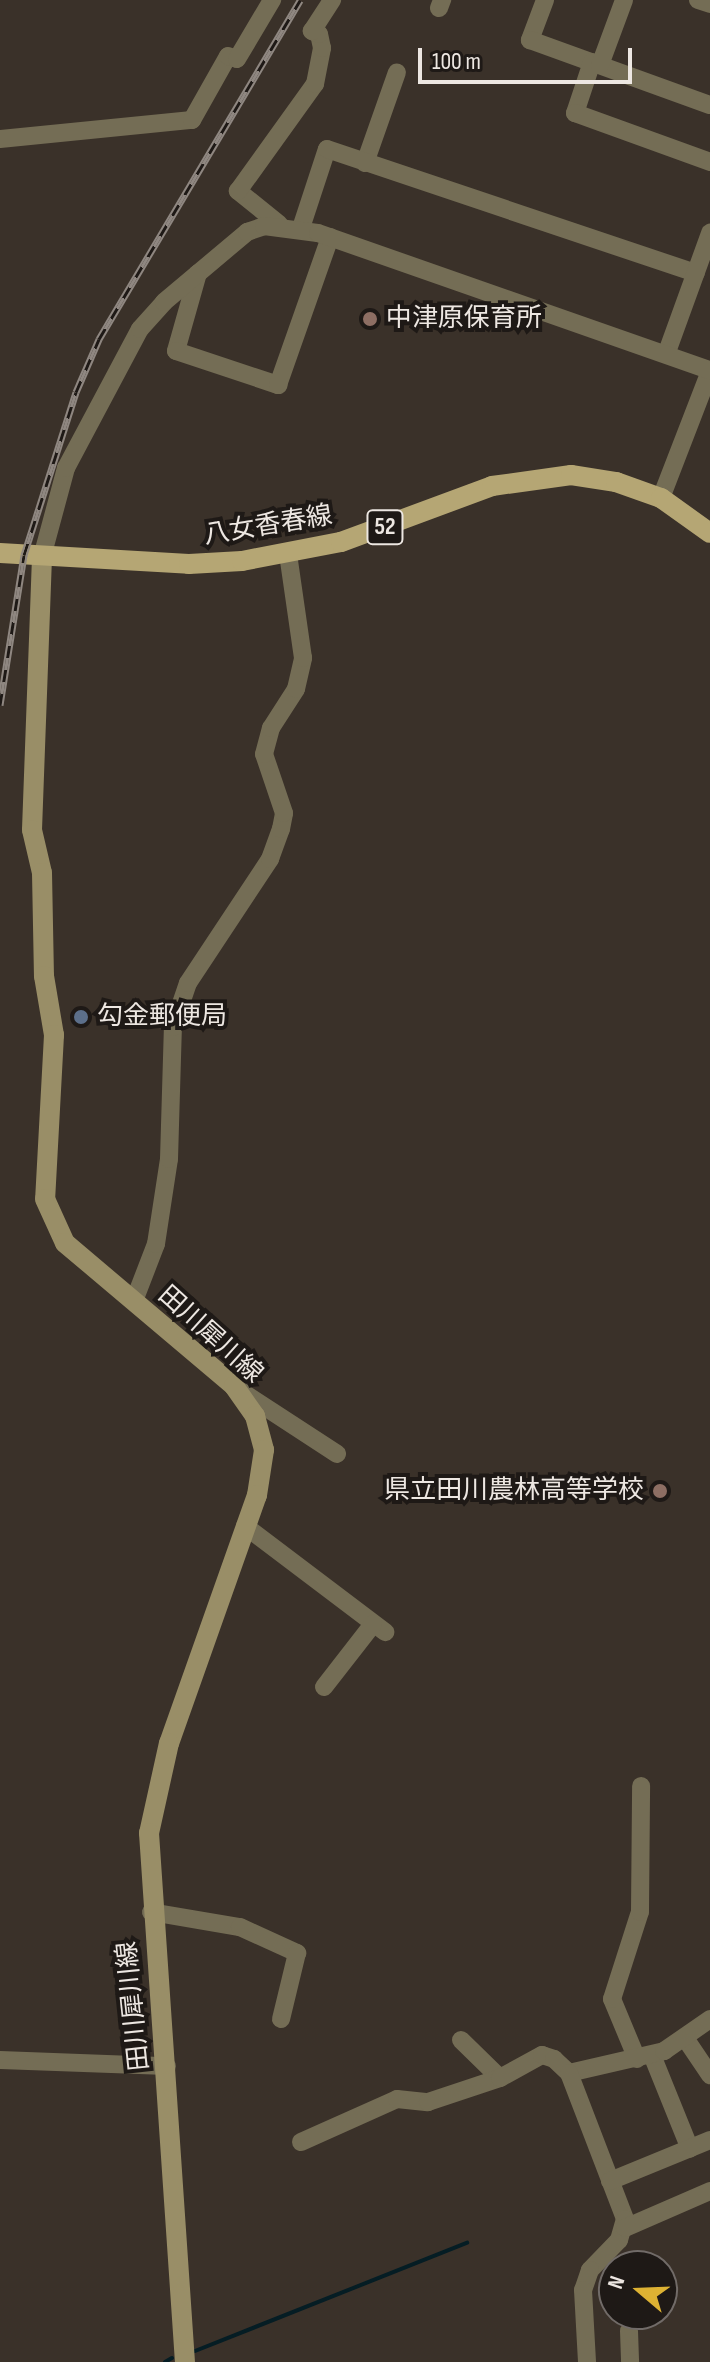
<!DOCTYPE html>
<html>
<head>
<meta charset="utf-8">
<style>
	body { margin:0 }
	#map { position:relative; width:710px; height:2362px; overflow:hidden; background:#3a3129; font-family:"Sofia Sans Condensed","Noto Sans JP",sans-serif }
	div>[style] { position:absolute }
	.stream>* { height:4px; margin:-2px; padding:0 2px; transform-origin:2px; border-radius:2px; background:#051d24 }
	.street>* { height:18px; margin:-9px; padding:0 9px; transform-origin:9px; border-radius:9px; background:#746d55 }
	.secondary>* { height:20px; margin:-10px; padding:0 10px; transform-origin:10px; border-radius:10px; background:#998e67 }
	.primary>* { height:20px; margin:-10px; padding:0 10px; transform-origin:10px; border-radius:10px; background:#b5a674 }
	.rail>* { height:7px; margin-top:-3.5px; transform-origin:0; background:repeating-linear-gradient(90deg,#1e1916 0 12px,#8f8781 0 24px); box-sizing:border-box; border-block:2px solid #8f8781 }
	.dots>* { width:22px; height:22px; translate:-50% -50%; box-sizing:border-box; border:4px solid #1e1916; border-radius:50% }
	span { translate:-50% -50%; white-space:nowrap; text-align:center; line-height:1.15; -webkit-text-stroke:8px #1e1916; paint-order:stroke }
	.shield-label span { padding:2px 6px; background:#1e1916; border:2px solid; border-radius:6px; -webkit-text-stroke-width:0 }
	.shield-label { font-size:24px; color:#ede7e2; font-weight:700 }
	.poi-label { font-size:26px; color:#ede7e2 }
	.left { translate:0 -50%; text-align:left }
	.right { translate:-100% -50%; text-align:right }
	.street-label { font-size:26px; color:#ede7e2 }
	.north { position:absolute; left:598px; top:2250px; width:80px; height:80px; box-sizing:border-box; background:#1e1916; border:2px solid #716b68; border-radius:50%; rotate:289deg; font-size:22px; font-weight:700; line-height:32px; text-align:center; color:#ede7e2 }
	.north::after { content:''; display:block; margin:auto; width:28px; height:36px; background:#ddb233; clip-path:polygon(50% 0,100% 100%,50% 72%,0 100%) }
	.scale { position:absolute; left:418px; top:48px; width:214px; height:36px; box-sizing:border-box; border:4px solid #ede7e2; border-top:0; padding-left:10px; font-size:24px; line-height:28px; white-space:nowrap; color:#ede7e2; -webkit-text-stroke:6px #1e1916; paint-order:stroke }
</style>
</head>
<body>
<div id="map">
	<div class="stream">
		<div style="left:195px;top:2351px;width:293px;rotate:-21.7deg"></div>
		<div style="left:165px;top:2362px;width:8px;rotate:-30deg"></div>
	</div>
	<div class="street">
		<div style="left:545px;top:0;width:43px;rotate:110.6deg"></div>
		<div style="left:530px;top:40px;width:191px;rotate:19.9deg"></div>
		<div style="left:698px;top:0;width:13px;rotate:18deg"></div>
		<div style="left:439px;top:8px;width:9px;rotate:-69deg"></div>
		<div style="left:592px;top:62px;width:54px;rotate:108.4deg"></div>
		<div style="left:575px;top:113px;width:144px;rotate:19.9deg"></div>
		<div style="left:600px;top:65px;width:69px;rotate:-69.7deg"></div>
		<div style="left:0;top:139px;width:193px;rotate:-5.7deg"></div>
		<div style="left:192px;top:120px;width:73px;rotate:-60.6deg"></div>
		<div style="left:228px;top:56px;width:9px;rotate:18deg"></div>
		<div style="left:237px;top:59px;width:69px;rotate:-59.3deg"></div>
		<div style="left:365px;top:163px;width:96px;rotate:-70.6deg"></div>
		<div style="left:279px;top:224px;width:53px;rotate:-141.2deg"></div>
		<div style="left:238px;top:191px;width:132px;rotate:-54.3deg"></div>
		<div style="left:315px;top:84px;width:37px;rotate:-79deg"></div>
		<div style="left:322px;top:48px;width:14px;rotate:-102deg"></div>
		<div style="left:319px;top:34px;width:8px;rotate:-157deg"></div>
		<div style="left:312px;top:31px;width:37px;rotate:-57deg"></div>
		<div style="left:301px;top:228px;width:83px;rotate:-71.8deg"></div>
		<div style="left:327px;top:149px;width:389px;rotate:18.6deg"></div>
		<div style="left:198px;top:273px;width:81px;rotate:105.8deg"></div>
		<div style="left:176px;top:351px;width:108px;rotate:18.4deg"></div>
		<div style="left:278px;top:385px;width:157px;rotate:-70.6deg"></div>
		<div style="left:667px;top:352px;width:127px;rotate:-70.1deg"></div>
		<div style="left:661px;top:498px;width:136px;rotate:-68.9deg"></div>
		<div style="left:42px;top:557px;width:92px;rotate:-74.9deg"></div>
		<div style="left:66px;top:468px;width:157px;rotate:-62deg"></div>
		<div style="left:140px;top:329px;width:36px;rotate:-48deg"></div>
		<div style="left:164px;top:302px;width:109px;rotate:-40.1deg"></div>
		<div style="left:247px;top:232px;width:18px;rotate:-19deg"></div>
		<div style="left:264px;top:226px;width:54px;rotate:7.4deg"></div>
		<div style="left:318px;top:233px;width:415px;rotate:19.3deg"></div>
		<div style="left:134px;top:1301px;width:61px;rotate:-68.9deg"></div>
		<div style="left:156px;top:1244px;width:86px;rotate:-81.3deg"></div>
		<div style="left:169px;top:1159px;width:132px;rotate:-88.3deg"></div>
		<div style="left:173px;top:1027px;width:46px;rotate:-71.2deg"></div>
		<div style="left:188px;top:983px;width:149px;rotate:-56.5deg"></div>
		<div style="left:270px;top:859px;width:32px;rotate:-70deg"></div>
		<div style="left:281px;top:829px;width:16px;rotate:-79deg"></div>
		<div style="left:284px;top:813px;width:62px;rotate:-108.7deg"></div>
		<div style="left:264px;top:754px;width:27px;rotate:-75deg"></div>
		<div style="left:271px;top:728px;width:46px;rotate:-57.3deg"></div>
		<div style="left:296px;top:689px;width:32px;rotate:-77deg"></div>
		<div style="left:303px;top:658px;width:105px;rotate:-98.2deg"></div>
		<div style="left:239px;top:1390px;width:117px;rotate:33.1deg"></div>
		<div style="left:245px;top:1526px;width:176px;rotate:37.1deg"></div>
		<div style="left:324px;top:1687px;width:80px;rotate:-52.1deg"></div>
		<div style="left:151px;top:1912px;width:90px;rotate:9.6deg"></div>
		<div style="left:240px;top:1927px;width:63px;rotate:24.5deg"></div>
		<div style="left:297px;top:1953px;width:68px;rotate:103.6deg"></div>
		<div style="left:685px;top:2038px;width:45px;rotate:56deg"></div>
		<div style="left:461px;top:2040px;width:54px;rotate:44.3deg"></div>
		<div style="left:652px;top:2055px;width:101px;rotate:68deg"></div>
		<div style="left:637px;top:2059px;width:65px;rotate:-112.6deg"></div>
		<div style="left:612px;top:1999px;width:91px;rotate:-72.2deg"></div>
		<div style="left:640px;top:1912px;width:126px;rotate:-89.5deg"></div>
		<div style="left:0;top:2060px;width:167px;rotate:2.1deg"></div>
		<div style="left:569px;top:2073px;width:98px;rotate:-13deg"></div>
		<div style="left:664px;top:2051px;width:56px;rotate:-34.8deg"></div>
		<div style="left:301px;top:2142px;width:105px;rotate:-24.1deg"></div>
		<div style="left:397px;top:2099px;width:31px;rotate:6deg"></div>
		<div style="left:428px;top:2102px;width:76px;rotate:-18.4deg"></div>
		<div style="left:500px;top:2078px;width:48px;rotate:-28.7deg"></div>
		<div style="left:542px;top:2055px;width:13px;rotate:18deg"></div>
		<div style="left:554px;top:2059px;width:21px;rotate:43deg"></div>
		<div style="left:569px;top:2073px;width:156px;rotate:69deg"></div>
		<div style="left:625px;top:2219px;width:22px;rotate:106deg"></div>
		<div style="left:619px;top:2240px;width:42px;rotate:134deg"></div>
		<div style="left:590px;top:2270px;width:21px;rotate:109deg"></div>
		<div style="left:583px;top:2290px;width:72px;rotate:86.8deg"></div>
		<div style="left:610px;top:2181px;width:108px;rotate:-22.3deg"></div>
		<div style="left:625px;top:2228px;width:93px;rotate:-23.5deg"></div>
		<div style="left:629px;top:2331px;width:31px;rotate:88deg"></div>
	</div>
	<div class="secondary">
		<div style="left:42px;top:557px;width:273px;rotate:92.1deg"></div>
		<div style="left:32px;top:830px;width:44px;rotate:76.9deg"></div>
		<div style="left:42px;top:873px;width:103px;rotate:88.9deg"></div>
		<div style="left:44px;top:976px;width:60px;rotate:80.4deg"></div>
		<div style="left:54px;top:1035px;width:164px;rotate:93.1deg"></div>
		<div style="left:45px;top:1199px;width:48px;rotate:65.6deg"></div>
		<div style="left:65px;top:1243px;width:221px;rotate:40.2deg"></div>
		<div style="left:234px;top:1386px;width:37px;rotate:55deg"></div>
		<div style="left:255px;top:1416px;width:35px;rotate:75deg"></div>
		<div style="left:264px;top:1450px;width:46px;rotate:98.8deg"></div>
		<div style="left:257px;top:1495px;width:263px;rotate:109.5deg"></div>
		<div style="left:169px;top:1743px;width:92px;rotate:102.5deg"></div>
		<div style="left:149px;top:1833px;width:530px;rotate:86.11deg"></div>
	</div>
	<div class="primary">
		<div style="left:0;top:553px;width:189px;rotate:3.3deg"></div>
		<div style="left:189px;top:564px;width:53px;rotate:-3.2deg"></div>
		<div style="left:242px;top:561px;width:101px;rotate:-10.9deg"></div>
		<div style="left:341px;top:542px;width:161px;rotate:-20.3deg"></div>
		<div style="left:492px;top:486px;width:80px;rotate:-7.9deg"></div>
		<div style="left:571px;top:475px;width:46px;rotate:8.8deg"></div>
		<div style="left:616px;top:482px;width:48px;rotate:19.6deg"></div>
		<div style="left:661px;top:498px;width:60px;rotate:35.5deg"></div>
	</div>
	<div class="rail">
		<div style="left:0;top:705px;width:152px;rotate:-80.9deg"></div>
		<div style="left:24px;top:555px;width:171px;rotate:-72.3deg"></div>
		<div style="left:76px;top:392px;width:58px;rotate:-66.5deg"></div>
		<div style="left:99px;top:339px;width:394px;rotate:-59.3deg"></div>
	</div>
	<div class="dots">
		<div style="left:370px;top:319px;background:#8d6e63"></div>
		<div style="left:81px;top:1017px;background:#5c6f8a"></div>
		<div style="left:660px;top:1491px;background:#8d6e63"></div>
	</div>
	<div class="shield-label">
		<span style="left:385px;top:527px">52</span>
	</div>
	<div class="poi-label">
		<span class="left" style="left:386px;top:319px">中津原保育所</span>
		<span class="left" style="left:97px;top:1017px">勾金郵便局</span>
		<span class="right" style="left:644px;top:1491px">県立田川農林高等学校</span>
	</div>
	<div class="street-label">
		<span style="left:268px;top:526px;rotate:-9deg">八女香春線</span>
		<span style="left:210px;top:1335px;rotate:42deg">田川犀川線</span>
		<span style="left:134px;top:2006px;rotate:-96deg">田川犀川線</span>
	</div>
	<div class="north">N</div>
	<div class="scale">100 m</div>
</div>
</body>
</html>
